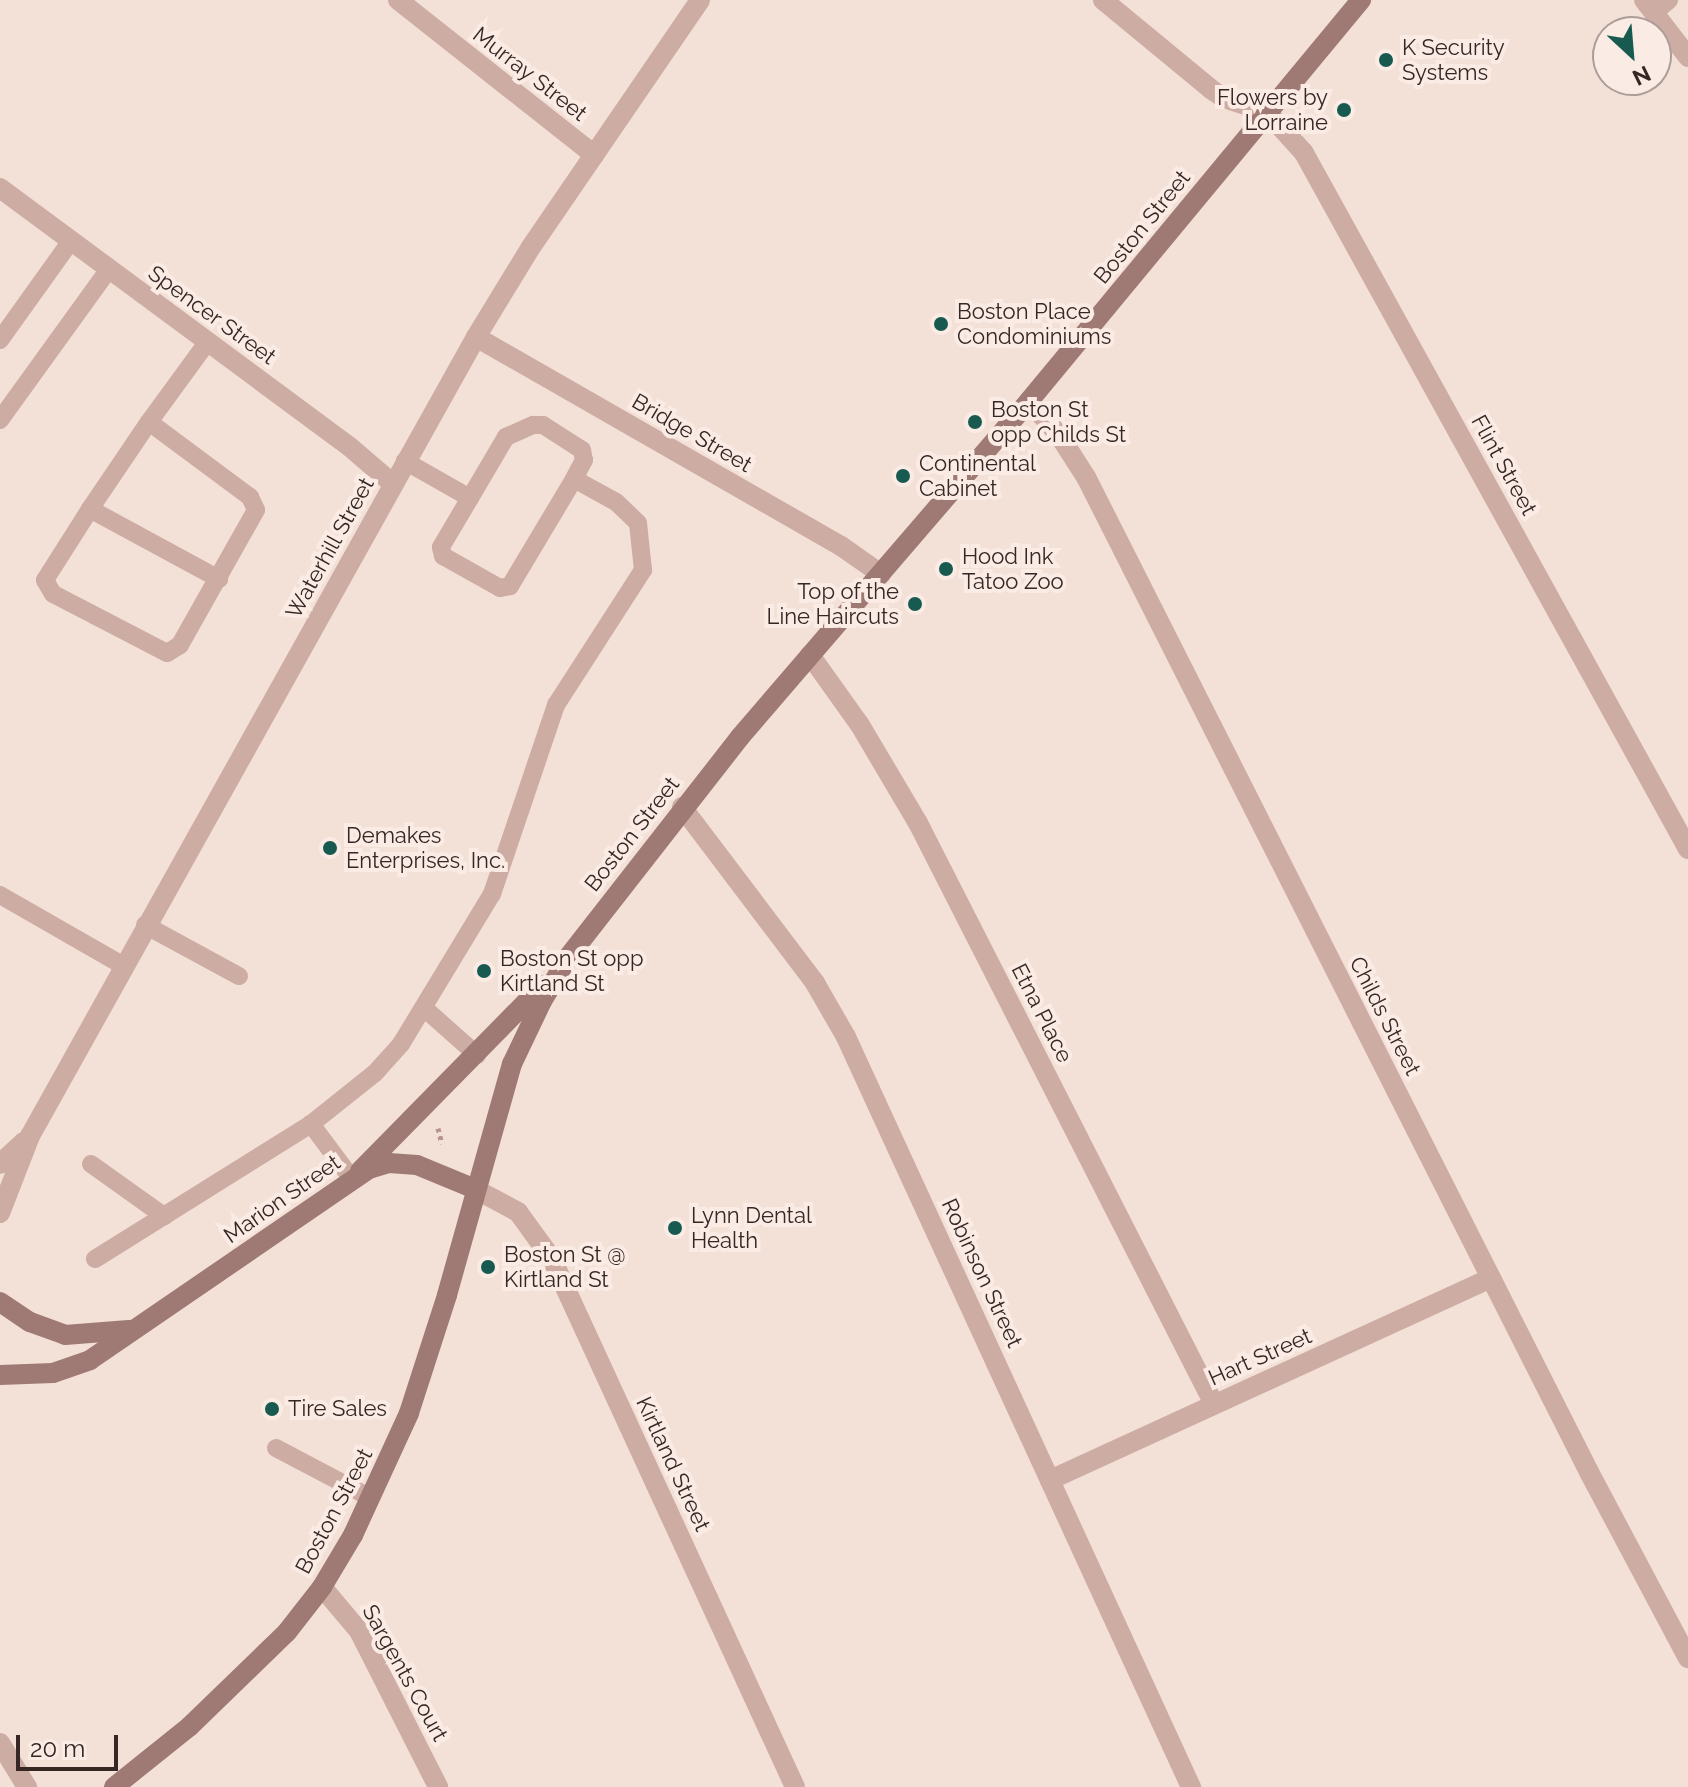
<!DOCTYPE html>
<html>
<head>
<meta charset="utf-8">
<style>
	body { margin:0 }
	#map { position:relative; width:1688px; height:1787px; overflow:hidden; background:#f3e0d7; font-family:Raleway,sans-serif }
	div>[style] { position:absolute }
	.path>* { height:5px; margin-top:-2.5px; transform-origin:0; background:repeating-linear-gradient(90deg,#b7968d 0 4px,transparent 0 8px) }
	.service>* { height:18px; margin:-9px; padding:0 9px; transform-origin:9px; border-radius:9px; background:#ccaca3 }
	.minor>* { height:20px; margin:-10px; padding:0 10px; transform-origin:10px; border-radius:10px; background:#ccaca3 }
	.tertiary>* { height:20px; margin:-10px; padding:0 10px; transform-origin:10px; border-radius:10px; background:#ccaca3 }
	.secondary>* { height:20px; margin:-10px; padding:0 10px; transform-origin:10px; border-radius:10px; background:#9f7a74 }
	.dots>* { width:22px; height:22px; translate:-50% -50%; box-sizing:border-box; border:4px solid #faebe4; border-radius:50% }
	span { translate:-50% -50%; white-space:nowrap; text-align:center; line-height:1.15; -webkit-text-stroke:8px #faebe4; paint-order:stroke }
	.poi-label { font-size:22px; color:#362725 }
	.left { translate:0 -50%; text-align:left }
	.right { translate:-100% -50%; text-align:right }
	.street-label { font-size:22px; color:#362725 }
	.north { position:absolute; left:1592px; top:16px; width:80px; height:80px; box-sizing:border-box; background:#faebe4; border:2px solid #ac9d98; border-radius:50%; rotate:154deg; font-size:22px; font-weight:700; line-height:32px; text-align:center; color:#362725 }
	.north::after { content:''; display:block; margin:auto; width:28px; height:36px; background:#185a50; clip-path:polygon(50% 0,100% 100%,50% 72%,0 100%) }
	.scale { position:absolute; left:16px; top:1735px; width:102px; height:36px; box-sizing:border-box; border:4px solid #362725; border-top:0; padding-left:10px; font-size:24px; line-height:28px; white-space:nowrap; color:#362725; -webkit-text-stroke:6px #faebe4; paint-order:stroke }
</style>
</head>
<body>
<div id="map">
	<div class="path">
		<div style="left:438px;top:1128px;width:16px;rotate:76deg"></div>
	</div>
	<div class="service">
		<div style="left:1654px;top:13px;width:20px;rotate:-41deg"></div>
		<div style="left:0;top:340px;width:122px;rotate:-54.4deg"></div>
		<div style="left:0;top:420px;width:186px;rotate:-54.2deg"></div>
		<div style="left:149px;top:422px;width:126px;rotate:36.6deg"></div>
		<div style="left:250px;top:497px;width:14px;rotate:65deg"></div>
		<div style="left:256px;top:510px;width:155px;rotate:119.4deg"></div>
		<div style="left:180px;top:645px;width:15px;rotate:148deg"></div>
		<div style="left:167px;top:653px;width:128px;rotate:-152.6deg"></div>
		<div style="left:53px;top:594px;width:16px;rotate:-120deg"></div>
		<div style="left:45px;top:580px;width:84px;rotate:-57.6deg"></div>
		<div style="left:90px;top:509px;width:105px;rotate:-55.9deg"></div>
		<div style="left:149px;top:422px;width:100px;rotate:-53.9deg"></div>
		<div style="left:470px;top:498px;width:71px;rotate:-59.5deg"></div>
		<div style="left:506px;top:437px;width:30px;rotate:-24deg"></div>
		<div style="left:533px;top:425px;width:10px"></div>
		<div style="left:543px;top:425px;width:46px;rotate:32.7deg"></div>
		<div style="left:582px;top:450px;width:10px;rotate:79deg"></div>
		<div style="left:584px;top:460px;width:21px;rotate:118deg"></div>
		<div style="left:90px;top:509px;width:147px;rotate:28.5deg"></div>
		<div style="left:0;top:895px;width:143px;rotate:29.8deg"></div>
		<div style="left:145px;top:925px;width:107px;rotate:28.5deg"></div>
		<div style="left:424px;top:1008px;width:71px;rotate:41.6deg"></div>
		<div style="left:91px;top:1164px;width:90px;rotate:35.5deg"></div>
		<div style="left:352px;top:1179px;width:69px;rotate:-126.7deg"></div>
		<div style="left:311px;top:1124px;width:82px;rotate:-38.6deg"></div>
		<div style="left:375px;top:1073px;width:39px;rotate:-48deg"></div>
		<div style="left:401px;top:1044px;width:175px;rotate:-58.8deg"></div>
		<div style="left:492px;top:894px;width:200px;rotate:-71.3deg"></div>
		<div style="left:556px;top:705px;width:161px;rotate:-57.2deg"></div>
		<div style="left:643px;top:570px;width:47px;rotate:-96.1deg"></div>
		<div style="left:638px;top:523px;width:30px;rotate:-136deg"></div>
		<div style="left:616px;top:502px;width:48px;rotate:-151.3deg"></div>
		<div style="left:574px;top:479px;width:125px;rotate:120.9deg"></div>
		<div style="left:510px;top:586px;width:10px;rotate:169deg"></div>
		<div style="left:500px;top:588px;width:65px;rotate:-150.7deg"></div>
		<div style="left:443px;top:556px;width:9px;rotate:-103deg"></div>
		<div style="left:441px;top:547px;width:57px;rotate:-59.4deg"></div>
		<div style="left:470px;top:498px;width:75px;rotate:-150.4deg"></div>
		<div style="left:95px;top:1259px;width:255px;rotate:-32deg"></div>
		<div style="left:276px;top:1448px;width:107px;rotate:27.8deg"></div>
	</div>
	<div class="minor">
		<div style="left:398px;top:0;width:250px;rotate:38.3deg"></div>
		<div style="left:1103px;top:0;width:141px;rotate:39.5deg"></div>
		<div style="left:1212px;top:90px;width:14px;rotate:34deg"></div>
		<div style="left:1224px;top:98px;width:45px;rotate:18deg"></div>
		<div style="left:1267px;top:112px;width:55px;rotate:47.9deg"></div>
		<div style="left:1304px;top:153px;width:795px;rotate:61.11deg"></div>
		<div style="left:1644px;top:0;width:72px;rotate:52.3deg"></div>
		<div style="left:0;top:188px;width:435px;rotate:36.5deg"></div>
		<div style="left:350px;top:447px;width:57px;rotate:40.7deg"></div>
		<div style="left:476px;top:337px;width:421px;rotate:29.8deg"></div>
		<div style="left:841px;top:546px;width:49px;rotate:35deg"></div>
		<div style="left:1029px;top:401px;width:45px;rotate:48.6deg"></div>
		<div style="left:1059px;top:435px;width:50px;rotate:57.3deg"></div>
		<div style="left:1086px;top:477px;width:1115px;rotate:63.18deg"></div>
		<div style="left:1589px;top:1472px;width:211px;rotate:62deg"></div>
		<div style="left:810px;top:655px;width:86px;rotate:54.5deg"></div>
		<div style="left:860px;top:725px;width:114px;rotate:59.4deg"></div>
		<div style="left:918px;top:823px;width:652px;rotate:63deg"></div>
		<div style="left:682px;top:807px;width:221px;rotate:52.9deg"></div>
		<div style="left:815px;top:983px;width:62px;rotate:60.1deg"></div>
		<div style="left:846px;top:1037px;width:826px;rotate:65.3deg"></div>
		<div style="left:0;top:1164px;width:33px;rotate:-43deg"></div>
		<div style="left:475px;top:1189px;width:49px;rotate:28.1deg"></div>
		<div style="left:518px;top:1212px;width:58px;rotate:54.1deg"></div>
		<div style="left:552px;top:1259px;width:581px;rotate:65.29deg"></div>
		<div style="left:0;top:1213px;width:83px;rotate:-68.7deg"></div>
		<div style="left:30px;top:1136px;width:915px;rotate:-60.83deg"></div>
		<div style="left:476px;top:337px;width:105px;rotate:-58.6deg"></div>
		<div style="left:531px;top:247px;width:299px;rotate:-55.6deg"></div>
		<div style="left:1050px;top:1480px;width:484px;rotate:-24.6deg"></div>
		<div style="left:322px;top:1587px;width:57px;rotate:49.9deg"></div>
		<div style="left:359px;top:1631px;width:175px;rotate:63.1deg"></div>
	</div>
	<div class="tertiary">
		<div style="left:0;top:1743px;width:52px;rotate:58.5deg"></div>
	</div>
	<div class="secondary">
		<div style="left:360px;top:1171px;width:260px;rotate:-45.5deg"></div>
		<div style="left:0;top:1302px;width:36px;rotate:34deg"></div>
		<div style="left:30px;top:1322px;width:37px;rotate:20deg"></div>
		<div style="left:65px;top:1335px;width:64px;rotate:-4.5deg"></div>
		<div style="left:0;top:1375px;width:53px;rotate:-2.2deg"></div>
		<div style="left:53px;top:1373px;width:39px;rotate:-19deg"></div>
		<div style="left:90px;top:1360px;width:338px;rotate:-34.4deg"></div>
		<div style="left:369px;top:1169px;width:21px;rotate:-17deg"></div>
		<div style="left:389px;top:1163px;width:28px;rotate:4deg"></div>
		<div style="left:417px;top:1165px;width:63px;rotate:22.5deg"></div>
		<div style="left:114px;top:1787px;width:96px;rotate:-38.7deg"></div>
		<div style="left:189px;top:1727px;width:136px;rotate:-44.1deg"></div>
		<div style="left:287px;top:1632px;width:57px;rotate:-52.1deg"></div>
		<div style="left:322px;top:1587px;width:61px;rotate:-59.2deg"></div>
		<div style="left:353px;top:1535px;width:134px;rotate:-65.3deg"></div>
		<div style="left:409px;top:1413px;width:124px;rotate:-72.1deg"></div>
		<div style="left:447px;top:1295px;width:240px;rotate:-74.3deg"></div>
		<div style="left:512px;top:1064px;width:70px;rotate:-64.5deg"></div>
		<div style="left:542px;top:1001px;width:52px;rotate:-59deg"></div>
		<div style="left:569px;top:956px;width:278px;rotate:-52deg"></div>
		<div style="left:740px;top:737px;width:443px;rotate:-49.3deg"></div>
		<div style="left:1029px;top:401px;width:521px;rotate:-50.38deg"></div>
	</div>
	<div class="dots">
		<div style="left:1386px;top:60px;background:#185a50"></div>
		<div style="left:1344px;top:110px;background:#185a50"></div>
		<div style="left:941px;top:324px;background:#185a50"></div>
		<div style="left:975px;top:422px;background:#185a50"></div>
		<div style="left:903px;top:476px;background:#185a50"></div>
		<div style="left:946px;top:569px;background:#185a50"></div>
		<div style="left:915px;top:604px;background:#185a50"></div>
		<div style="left:330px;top:848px;background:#185a50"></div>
		<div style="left:484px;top:971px;background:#185a50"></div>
		<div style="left:675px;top:1228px;background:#185a50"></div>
		<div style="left:488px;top:1267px;background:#185a50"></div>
		<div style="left:272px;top:1409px;background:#185a50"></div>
	</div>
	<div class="poi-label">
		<span class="left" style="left:1402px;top:60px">K Security<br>Systems</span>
		<span class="right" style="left:1328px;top:110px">Flowers by<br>Lorraine</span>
		<span class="left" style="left:957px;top:324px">Boston Place<br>Condominiums</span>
		<span class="left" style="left:991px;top:422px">Boston St<br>opp Childs St</span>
		<span class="left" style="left:919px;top:476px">Continental<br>Cabinet</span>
		<span class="left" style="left:962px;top:569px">Hood Ink<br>Tatoo Zoo</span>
		<span class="right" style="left:899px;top:604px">Top of the<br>Line Haircuts</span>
		<span class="left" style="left:346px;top:848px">Demakes<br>Enterprises, Inc.</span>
		<span class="left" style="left:500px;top:971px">Boston St opp<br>Kirtland St</span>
		<span class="left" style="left:691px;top:1228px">Lynn Dental<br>Health</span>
		<span class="left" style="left:504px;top:1267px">Boston St @<br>Kirtland St</span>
		<span class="left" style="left:288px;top:1409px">Tire Sales</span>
	</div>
	<div class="street-label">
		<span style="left:530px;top:74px;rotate:38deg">Murray Street</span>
		<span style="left:1142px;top:227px;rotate:-51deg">Boston Street</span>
		<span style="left:212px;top:315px;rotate:36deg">Spencer Street</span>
		<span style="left:692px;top:433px;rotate:30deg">Bridge Street</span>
		<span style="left:1504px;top:465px;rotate:61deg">Flint Street</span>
		<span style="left:330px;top:548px;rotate:-61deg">Waterhill Street</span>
		<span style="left:632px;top:834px;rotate:-52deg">Boston Street</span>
		<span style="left:1042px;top:1013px;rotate:63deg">Etna Place</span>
		<span style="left:1385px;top:1016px;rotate:63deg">Childs Street</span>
		<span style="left:282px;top:1199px;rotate:-35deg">Marion Street</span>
		<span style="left:982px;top:1273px;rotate:65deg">Robinson Street</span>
		<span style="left:1260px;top:1357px;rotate:-24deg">Hart Street</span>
		<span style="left:673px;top:1464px;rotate:65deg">Kirtland Street</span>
		<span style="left:334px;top:1511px;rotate:-62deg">Boston Street</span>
		<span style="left:405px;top:1673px;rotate:61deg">Sargents Court</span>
	</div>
	<div class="north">N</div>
	<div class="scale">20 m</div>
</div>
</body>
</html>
